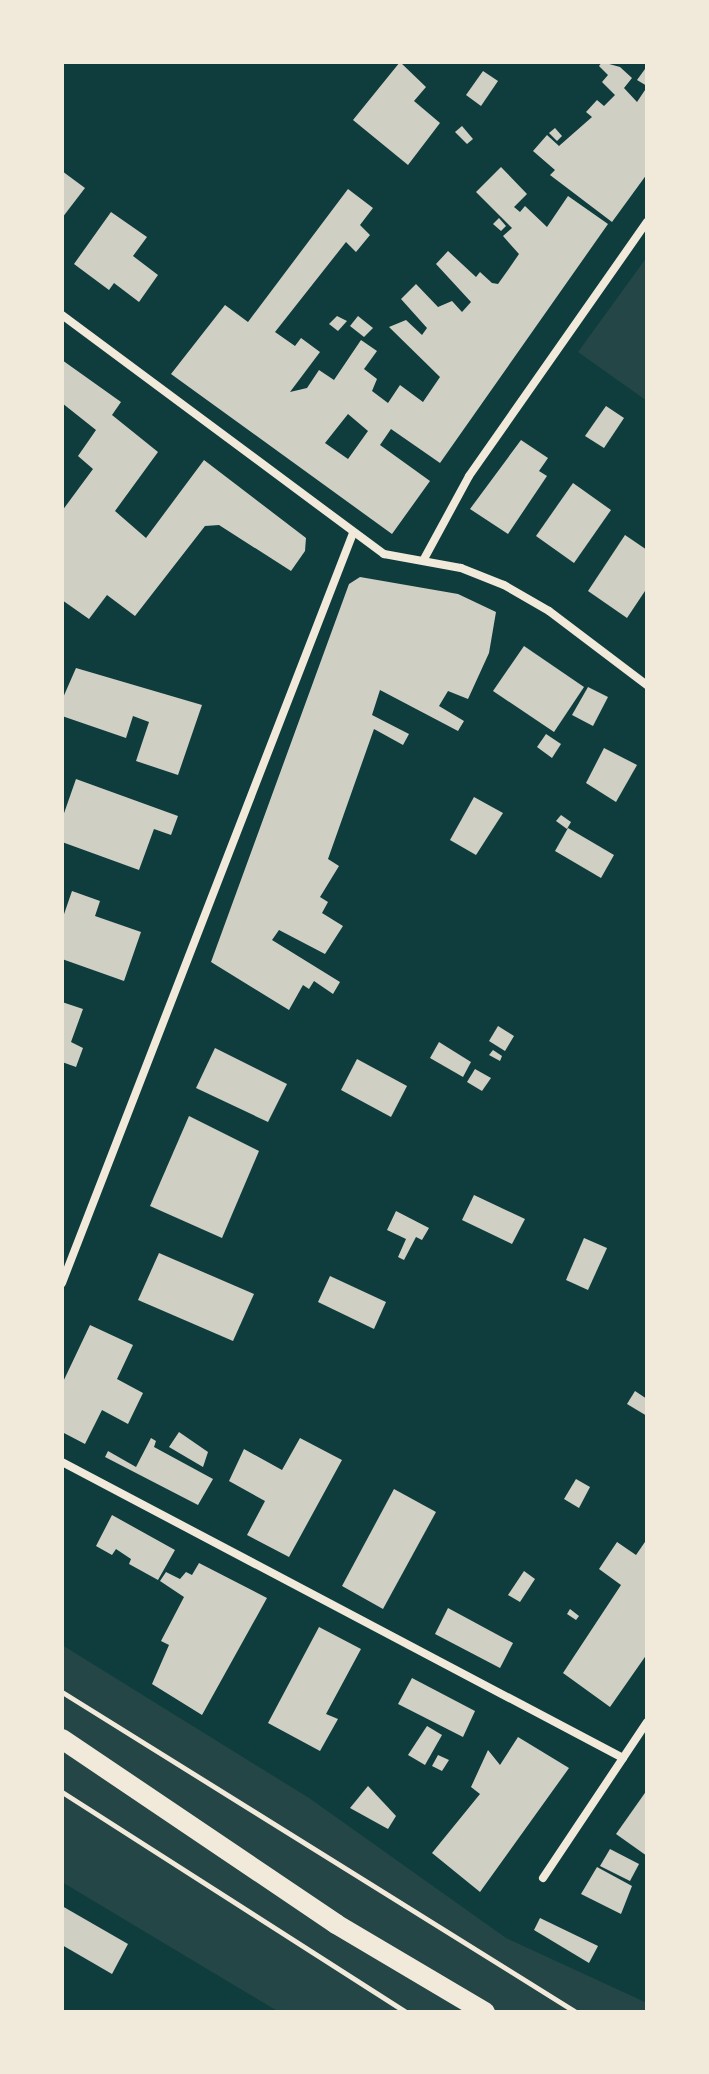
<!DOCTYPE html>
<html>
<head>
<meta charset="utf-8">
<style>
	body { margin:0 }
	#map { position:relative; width:709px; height:2074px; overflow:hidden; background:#0f3d3e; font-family:"Libre Baskerville",serif }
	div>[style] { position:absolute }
	.green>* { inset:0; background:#244646 }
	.building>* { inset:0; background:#cfcfc3 }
	.path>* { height:5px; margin:-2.5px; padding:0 2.5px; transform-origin:2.5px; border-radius:2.5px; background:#f1e9da }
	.minor>* { height:8px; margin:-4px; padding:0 4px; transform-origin:4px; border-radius:4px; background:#f1e9da }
	.primary>* { height:20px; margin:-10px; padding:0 10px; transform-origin:10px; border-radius:10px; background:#f1e9da }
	span { translate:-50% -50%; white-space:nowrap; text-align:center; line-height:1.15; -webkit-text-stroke:6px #f1e9da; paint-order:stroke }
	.frame { position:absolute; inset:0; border:64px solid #f1e9da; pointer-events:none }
</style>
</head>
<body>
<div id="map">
	<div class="green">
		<div style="clip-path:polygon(647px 257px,647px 401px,578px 352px)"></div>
		<div style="clip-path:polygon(62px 1645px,309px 1798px,506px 1938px,647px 2003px,647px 2012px,279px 2012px,62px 1882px)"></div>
	</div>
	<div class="building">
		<div style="clip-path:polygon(400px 62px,426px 87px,414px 101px,440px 123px,408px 165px,353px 120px)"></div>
		<div style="clip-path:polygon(602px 62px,620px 67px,632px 78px,624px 88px,637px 102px,647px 87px,647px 174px,612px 222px,550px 175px,555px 170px,533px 151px,547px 135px,559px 146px,592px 117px,586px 112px,597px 100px,604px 106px,615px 95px,602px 82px,608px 75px,599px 66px)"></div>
		<div style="clip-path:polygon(645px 69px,647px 71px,647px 86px,637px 80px)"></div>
		<div style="clip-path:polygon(483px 71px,498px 81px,481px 106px,466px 95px)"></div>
		<div style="clip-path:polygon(462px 126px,473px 139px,467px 144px,455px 132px)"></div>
		<div style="clip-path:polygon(555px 128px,562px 136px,557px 141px,549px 133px)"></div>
		<div style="clip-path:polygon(evenodd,501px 167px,527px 194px,514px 207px,520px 212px,525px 206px,547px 227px,568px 196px,608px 224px,440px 463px,391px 429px,380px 445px,430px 481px,392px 534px,171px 374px,225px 305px,248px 322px,348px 189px,373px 208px,360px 225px,370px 235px,356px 252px,346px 242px,275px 332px,295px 346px,301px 338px,320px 352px,290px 392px,307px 388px,319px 370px,334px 380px,361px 340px,377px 351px,364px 369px,377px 379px,372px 391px,388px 403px,400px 385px,423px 402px,440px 377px,389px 327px,406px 320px,422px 335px,427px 328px,401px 299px,416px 284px,438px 307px,452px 301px,462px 312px,471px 302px,436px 264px,448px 251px,476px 277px,480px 272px,492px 283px,498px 284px,508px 270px,519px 254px,503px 236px,512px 228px,476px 192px,501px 167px,348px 414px,368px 431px,348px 459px,325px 443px,348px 414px)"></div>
		<div style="clip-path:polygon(62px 171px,85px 188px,62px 218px)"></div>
		<div style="clip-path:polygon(111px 212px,147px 237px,133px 256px,158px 275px,139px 302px,114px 283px,109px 290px,74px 264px)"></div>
		<div style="clip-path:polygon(499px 218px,506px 226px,501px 231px,493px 224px)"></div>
		<div style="clip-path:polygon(337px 316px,347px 321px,338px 331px,329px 324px)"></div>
		<div style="clip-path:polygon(358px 316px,373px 328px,364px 337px,350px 326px)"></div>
		<div style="clip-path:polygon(62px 360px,121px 402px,112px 415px,158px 452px,115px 511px,146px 538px,204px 460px,306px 538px,305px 551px,291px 571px,219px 525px,205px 526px,135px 616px,107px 595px,89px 619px,62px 600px,62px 511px,93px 469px,78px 456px,96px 430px,62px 403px)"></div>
		<div style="clip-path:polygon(606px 406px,624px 418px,604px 448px,585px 436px)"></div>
		<div style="clip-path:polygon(521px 440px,548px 458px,539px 471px,547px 476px,508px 534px,470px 509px)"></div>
		<div style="clip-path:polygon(573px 483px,611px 510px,574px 563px,536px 536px)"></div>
		<div style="clip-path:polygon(625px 535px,647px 550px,647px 588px,627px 618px,588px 591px)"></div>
		<div style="clip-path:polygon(360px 577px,458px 594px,496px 612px,489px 653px,468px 699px,448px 691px,439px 706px,464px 721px,458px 731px,380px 690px,372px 715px,409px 734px,403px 745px,374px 729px,328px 859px,339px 866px,320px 897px,328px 902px,322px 913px,343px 926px,325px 954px,279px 930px,272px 940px,340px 982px,333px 994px,314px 981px,309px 989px,303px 985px,289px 1010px,211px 962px,349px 584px)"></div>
		<div style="clip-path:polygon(524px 646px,584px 687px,554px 732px,493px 691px)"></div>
		<div style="clip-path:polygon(76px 668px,202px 705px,178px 775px,136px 761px,149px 722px,133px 716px,126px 738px,62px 716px,62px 700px)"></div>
		<div style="clip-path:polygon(588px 687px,608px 697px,593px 726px,572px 715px)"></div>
		<div style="clip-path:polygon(546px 734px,561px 744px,552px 758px,537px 747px)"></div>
		<div style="clip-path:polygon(604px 748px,637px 765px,616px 802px,586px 783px)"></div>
		<div style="clip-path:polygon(76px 779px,178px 816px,171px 835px,154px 829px,139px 870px,62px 842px,62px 819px)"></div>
		<div style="clip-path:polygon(474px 797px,503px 813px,476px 855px,450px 840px)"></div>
		<div style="clip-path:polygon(561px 815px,571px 822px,567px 829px,556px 821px)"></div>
		<div style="clip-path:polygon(568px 828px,614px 855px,601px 878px,555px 851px)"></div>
		<div style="clip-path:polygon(72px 891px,100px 901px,95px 916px,141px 932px,124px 981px,62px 959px,62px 920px)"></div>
		<div style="clip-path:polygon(62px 1002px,83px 1009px,71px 1042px,83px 1048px,76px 1067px,62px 1062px)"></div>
		<div style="clip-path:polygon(498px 1026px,514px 1036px,505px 1051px,489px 1041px)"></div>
		<div style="clip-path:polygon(439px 1042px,471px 1062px,463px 1077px,430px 1058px)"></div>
		<div style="clip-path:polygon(215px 1048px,287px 1084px,268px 1122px,196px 1088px)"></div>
		<div style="clip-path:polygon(493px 1050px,502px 1056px,500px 1061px,489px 1055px)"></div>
		<div style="clip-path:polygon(357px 1059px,407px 1086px,391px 1117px,341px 1090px)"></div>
		<div style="clip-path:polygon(475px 1069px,491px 1078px,482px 1091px,467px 1082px)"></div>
		<div style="clip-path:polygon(189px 1116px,259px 1151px,222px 1238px,150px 1206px)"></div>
		<div style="clip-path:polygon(474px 1195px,525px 1219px,512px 1244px,462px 1220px)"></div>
		<div style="clip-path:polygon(396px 1211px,429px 1228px,422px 1240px,416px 1237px,404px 1260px,398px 1257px,406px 1239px,387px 1230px)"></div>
		<div style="clip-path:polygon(584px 1238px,607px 1248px,588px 1290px,566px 1280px)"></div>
		<div style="clip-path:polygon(159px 1253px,254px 1294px,233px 1341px,138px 1300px)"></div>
		<div style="clip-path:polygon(330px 1276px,386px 1302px,374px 1329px,318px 1302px)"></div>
		<div style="clip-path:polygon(90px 1325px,133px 1345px,117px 1379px,143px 1393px,128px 1424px,102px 1410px,85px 1444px,62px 1432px,62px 1384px)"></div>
		<div style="clip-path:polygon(635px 1391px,647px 1399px,647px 1416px,627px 1404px)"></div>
		<div style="clip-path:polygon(179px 1432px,208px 1452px,203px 1467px,169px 1447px)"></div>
		<div style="clip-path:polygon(151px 1438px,156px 1441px,154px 1447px,213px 1479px,198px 1505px,105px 1457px,108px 1451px,136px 1467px)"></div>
		<div style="clip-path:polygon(300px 1438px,342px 1460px,289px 1557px,247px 1535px,265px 1501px,229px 1481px,244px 1449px,282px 1470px)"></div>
		<div style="clip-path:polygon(576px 1479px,590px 1487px,579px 1508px,564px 1499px)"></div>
		<div style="clip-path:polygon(394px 1489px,436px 1512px,383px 1609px,342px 1586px)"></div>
		<div style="clip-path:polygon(112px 1515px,175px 1550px,158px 1580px,129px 1564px,131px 1559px,116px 1549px,112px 1555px,96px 1546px)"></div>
		<div style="clip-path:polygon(647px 1539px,647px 1654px,610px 1707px,563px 1673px,621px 1585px,599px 1569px,617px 1542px,636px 1555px)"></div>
		<div style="clip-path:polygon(199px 1563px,267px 1598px,202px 1715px,152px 1684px,169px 1645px,161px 1641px,184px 1597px,160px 1581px,166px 1572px,180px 1579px,186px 1572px,192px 1575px)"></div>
		<div style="clip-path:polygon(524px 1571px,535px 1579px,520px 1602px,508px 1595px)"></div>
		<div style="clip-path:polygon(448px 1608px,513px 1643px,500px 1668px,435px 1634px)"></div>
		<div style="clip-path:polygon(570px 1609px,579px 1616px,576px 1620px,567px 1614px)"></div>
		<div style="clip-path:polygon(319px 1627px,361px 1649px,326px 1714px,338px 1719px,320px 1751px,268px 1723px)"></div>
		<div style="clip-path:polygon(412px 1678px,475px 1711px,463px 1737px,398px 1704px)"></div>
		<div style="clip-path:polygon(427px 1726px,442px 1735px,425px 1765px,408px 1755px)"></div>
		<div style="clip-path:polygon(518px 1737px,569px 1768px,480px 1892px,432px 1853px,480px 1794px,471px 1787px,488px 1750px,500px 1765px)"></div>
		<div style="clip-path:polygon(438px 1755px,449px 1760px,442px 1771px,432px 1766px)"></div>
		<div style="clip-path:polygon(368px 1786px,396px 1816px,388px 1829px,350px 1808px)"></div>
		<div style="clip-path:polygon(647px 1790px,647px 1856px,616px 1834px)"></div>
		<div style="clip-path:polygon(610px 1849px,639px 1864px,630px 1881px,600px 1866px)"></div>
		<div style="clip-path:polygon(597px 1867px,632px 1886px,621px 1914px,581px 1894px)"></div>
		<div style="clip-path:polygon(62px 1906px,128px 1944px,112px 1974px,62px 1945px)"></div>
		<div style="clip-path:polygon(540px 1918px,598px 1946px,589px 1963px,534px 1930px)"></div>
	</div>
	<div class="path">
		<div style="left:62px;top:1692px;width:605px;rotate:31.91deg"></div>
		<div style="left:62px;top:1792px;width:408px;rotate:32.6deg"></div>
	</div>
	<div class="minor">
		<div style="left:62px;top:315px;width:401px;rotate:36.6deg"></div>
		<div style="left:384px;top:554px;width:78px;rotate:10.3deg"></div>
		<div style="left:461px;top:568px;width:46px;rotate:21.6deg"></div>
		<div style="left:504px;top:585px;width:52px;rotate:30deg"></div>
		<div style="left:549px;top:611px;width:123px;rotate:37.1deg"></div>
		<div style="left:424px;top:559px;width:94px;rotate:-61.5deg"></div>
		<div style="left:469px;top:476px;width:310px;rotate:-55deg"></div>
		<div style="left:62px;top:1283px;width:804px;rotate:-68.79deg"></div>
		<div style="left:62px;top:1462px;width:634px;rotate:27.82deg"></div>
		<div style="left:623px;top:1758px;width:43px;rotate:-56.3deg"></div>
		<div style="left:543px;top:1878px;width:144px;rotate:-56.3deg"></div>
	</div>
	<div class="primary">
		<div style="left:62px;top:1739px;width:331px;rotate:34deg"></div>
		<div style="left:336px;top:1924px;width:173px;rotate:30.6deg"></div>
	</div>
	<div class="frame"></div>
</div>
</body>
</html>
